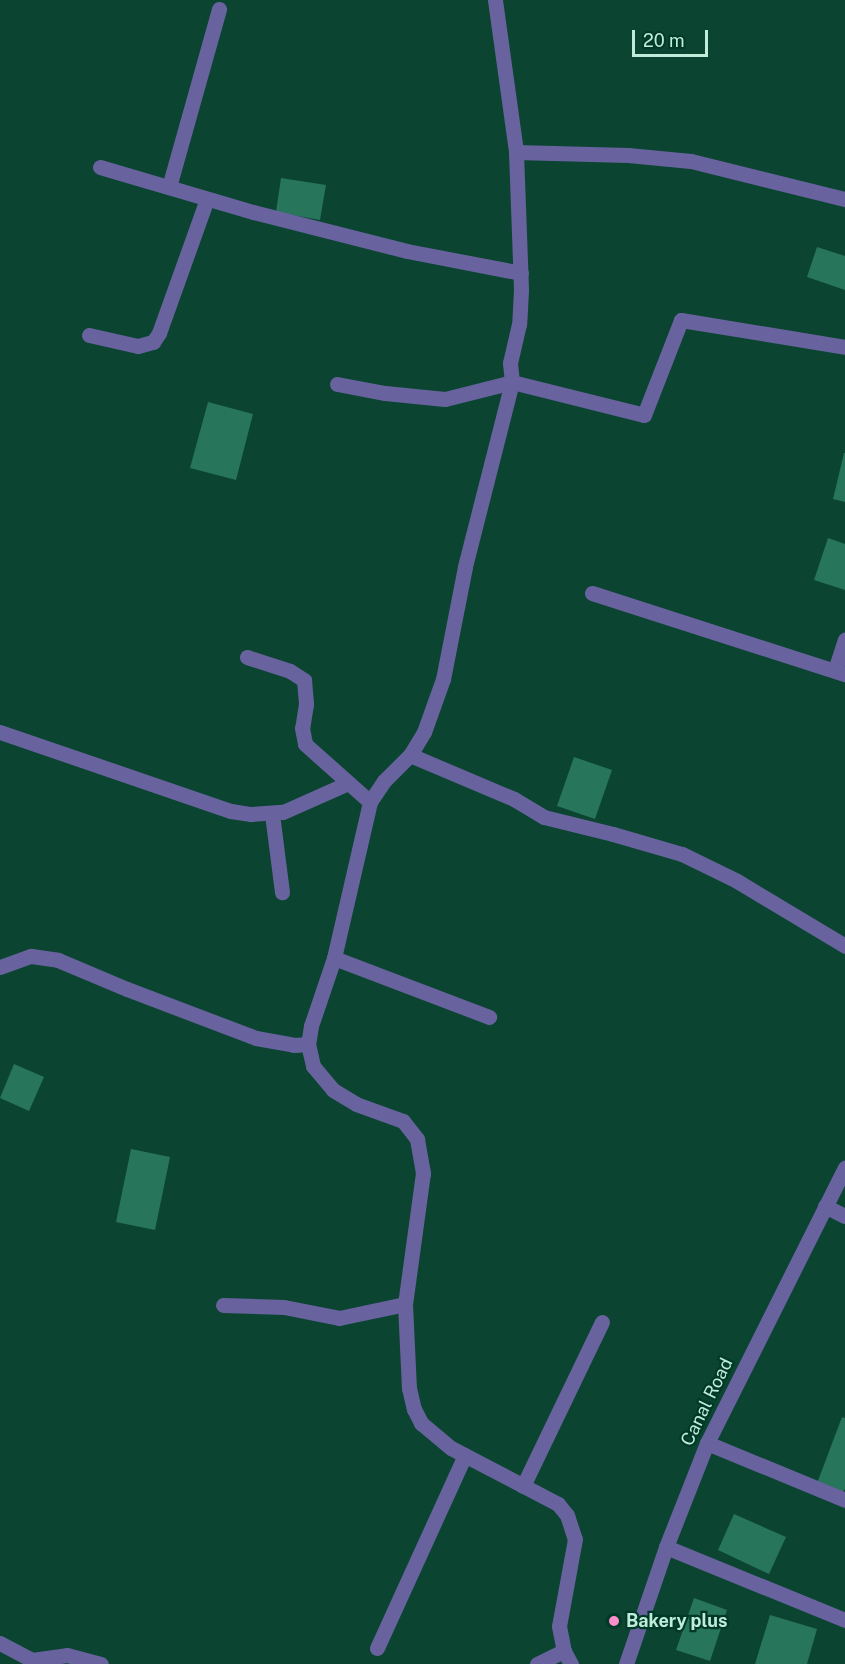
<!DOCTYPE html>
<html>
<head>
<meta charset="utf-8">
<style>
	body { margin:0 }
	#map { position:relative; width:845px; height:1664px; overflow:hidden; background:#0c4432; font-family:"Public Sans",sans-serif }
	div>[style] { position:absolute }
	.building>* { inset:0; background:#27755b }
	.minor>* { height:15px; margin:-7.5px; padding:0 7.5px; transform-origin:7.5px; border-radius:7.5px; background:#68639e }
	.tertiary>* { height:15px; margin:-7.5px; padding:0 7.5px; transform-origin:7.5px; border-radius:7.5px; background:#68639e }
	.dots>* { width:16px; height:16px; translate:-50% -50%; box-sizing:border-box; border:3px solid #003928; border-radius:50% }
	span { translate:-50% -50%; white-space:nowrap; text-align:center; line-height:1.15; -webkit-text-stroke:4.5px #003928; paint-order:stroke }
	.street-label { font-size:18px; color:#c0edda }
	.poi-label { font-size:18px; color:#c0edda; font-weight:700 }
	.left { translate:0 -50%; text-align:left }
	.scale { position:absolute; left:632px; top:30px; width:76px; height:27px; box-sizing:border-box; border:3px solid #c0edda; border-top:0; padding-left:8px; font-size:18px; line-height:21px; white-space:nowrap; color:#c0edda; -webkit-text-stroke:4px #003928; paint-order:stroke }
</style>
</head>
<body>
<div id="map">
	<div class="building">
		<div style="clip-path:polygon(281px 178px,326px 185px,320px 220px,276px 212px)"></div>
		<div style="clip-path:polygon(817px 247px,845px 256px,845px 290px,807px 277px)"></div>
		<div style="clip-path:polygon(208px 402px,253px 414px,236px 480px,190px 468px)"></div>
		<div style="clip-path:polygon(844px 453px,845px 453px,845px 502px,833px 499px)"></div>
		<div style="clip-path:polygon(828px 538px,845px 544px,845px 590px,814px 580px)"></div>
		<div style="clip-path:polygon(574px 757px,612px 770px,595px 819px,557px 806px)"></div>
		<div style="clip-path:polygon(14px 1064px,44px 1077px,29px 1111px,0 1098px)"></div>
		<div style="clip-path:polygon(131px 1149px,170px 1157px,155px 1230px,116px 1222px)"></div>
		<div style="clip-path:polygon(842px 1417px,845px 1418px,845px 1489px,841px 1495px,816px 1486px)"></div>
		<div style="clip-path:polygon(734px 1514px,786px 1537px,769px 1574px,718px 1550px)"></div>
		<div style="clip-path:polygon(694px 1598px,727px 1610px,710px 1661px,676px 1650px)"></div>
		<div style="clip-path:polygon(770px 1615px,817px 1629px,807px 1664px,755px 1664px)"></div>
	</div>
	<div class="minor">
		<div style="left:495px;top:0;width:153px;rotate:82.1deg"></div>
		<div style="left:516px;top:152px;width:138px;rotate:87.9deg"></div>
		<div style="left:521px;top:290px;width:34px;rotate:93deg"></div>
		<div style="left:519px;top:324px;width:40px;rotate:103deg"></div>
		<div style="left:510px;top:363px;width:19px;rotate:84deg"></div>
		<div style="left:512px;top:382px;width:191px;rotate:104.3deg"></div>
		<div style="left:465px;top:567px;width:114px;rotate:101.1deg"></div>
		<div style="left:443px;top:679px;width:56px;rotate:109.7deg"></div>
		<div style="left:424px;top:732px;width:27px;rotate:121deg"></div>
		<div style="left:410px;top:755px;width:37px;rotate:135deg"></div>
		<div style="left:384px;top:781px;width:25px;rotate:124deg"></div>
		<div style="left:370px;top:802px;width:160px;rotate:103deg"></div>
		<div style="left:334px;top:958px;width:72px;rotate:108.7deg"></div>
		<div style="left:311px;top:1026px;width:18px;rotate:99deg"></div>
		<div style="left:308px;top:1044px;width:23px;rotate:77deg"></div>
		<div style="left:313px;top:1066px;width:31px;rotate:50deg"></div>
		<div style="left:333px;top:1090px;width:27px;rotate:31deg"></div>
		<div style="left:356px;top:1104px;width:50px;rotate:19.9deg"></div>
		<div style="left:403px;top:1121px;width:23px;rotate:52deg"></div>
		<div style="left:417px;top:1139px;width:35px;rotate:80deg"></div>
		<div style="left:423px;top:1173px;width:132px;rotate:97.8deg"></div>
		<div style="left:405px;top:1304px;width:84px;rotate:87.3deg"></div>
		<div style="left:409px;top:1388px;width:22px;rotate:77deg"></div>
		<div style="left:414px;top:1409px;width:16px;rotate:63deg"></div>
		<div style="left:421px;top:1423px;width:39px;rotate:40deg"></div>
		<div style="left:451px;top:1448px;width:121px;rotate:27.6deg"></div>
		<div style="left:558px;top:1504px;width:14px;rotate:51deg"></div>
		<div style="left:567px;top:1515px;width:25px;rotate:72deg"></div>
		<div style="left:575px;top:1539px;width:88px;rotate:100.4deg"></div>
		<div style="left:559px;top:1626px;width:25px;rotate:79deg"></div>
		<div style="left:564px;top:1651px;width:15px;rotate:62deg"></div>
		<div style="left:516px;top:152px;width:112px;rotate:1.5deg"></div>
		<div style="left:628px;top:155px;width:63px;rotate:5.4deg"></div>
		<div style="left:691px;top:161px;width:159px;rotate:13.9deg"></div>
		<div style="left:100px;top:167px;width:159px;rotate:16.4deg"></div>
		<div style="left:253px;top:212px;width:159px;rotate:14.2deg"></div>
		<div style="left:407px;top:251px;width:116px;rotate:10.9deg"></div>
		<div style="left:169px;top:187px;width:185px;rotate:-74.3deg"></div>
		<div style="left:89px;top:335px;width:50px;rotate:12.7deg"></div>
		<div style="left:138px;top:346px;width:16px;rotate:-15deg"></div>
		<div style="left:153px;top:342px;width:11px;rotate:-56deg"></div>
		<div style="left:159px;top:333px;width:142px;rotate:-70.3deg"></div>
		<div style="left:337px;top:384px;width:49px;rotate:10.6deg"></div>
		<div style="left:385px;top:393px;width:60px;rotate:5.7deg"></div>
		<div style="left:445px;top:399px;width:69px;rotate:-14.2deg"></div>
		<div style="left:512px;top:382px;width:136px;rotate:14deg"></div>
		<div style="left:644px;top:415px;width:102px;rotate:-68.7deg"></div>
		<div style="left:681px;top:320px;width:166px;rotate:9.3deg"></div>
		<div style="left:592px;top:593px;width:266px;rotate:17.8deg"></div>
		<div style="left:247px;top:657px;width:45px;rotate:18deg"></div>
		<div style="left:290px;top:671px;width:17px;rotate:33deg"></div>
		<div style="left:304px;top:680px;width:24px;rotate:85deg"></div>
		<div style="left:306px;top:704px;width:24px;rotate:99deg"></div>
		<div style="left:302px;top:728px;width:16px;rotate:79deg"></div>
		<div style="left:305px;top:744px;width:87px;rotate:41.7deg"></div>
		<div style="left:835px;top:670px;width:32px;rotate:-72deg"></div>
		<div style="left:0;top:732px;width:244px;rotate:18.9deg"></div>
		<div style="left:231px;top:811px;width:20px;rotate:9deg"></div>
		<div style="left:251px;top:814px;width:32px;rotate:-4deg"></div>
		<div style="left:283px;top:812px;width:71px;rotate:-24deg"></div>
		<div style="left:410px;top:755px;width:113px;rotate:22.9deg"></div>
		<div style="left:514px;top:799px;width:35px;rotate:31deg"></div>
		<div style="left:544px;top:817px;width:71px;rotate:13.8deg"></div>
		<div style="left:613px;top:834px;width:72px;rotate:16.2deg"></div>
		<div style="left:682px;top:854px;width:61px;rotate:26.1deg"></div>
		<div style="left:737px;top:881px;width:126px;rotate:31deg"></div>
		<div style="left:272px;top:814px;width:79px;rotate:82.7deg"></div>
		<div style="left:334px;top:958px;width:166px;rotate:20.8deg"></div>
		<div style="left:0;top:967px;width:33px;rotate:-20deg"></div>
		<div style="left:31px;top:956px;width:27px;rotate:8deg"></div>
		<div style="left:58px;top:960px;width:75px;rotate:22.8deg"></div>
		<div style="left:127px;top:989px;width:138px;rotate:20.8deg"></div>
		<div style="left:256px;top:1038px;width:39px;rotate:10deg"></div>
		<div style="left:294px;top:1045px;width:14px;rotate:-4deg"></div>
		<div style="left:825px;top:1206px;width:22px;rotate:27deg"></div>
		<div style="left:223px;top:1305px;width:61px;rotate:1.9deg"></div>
		<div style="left:284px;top:1307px;width:56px;rotate:11.3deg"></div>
		<div style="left:339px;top:1318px;width:67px;rotate:-12deg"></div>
		<div style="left:707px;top:1443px;width:149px;rotate:22.4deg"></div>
		<div style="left:523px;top:1486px;width:182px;rotate:-64.3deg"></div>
		<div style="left:666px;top:1547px;width:193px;rotate:22.2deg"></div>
		<div style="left:0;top:1643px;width:36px;rotate:28deg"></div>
		<div style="left:32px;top:1660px;width:35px;rotate:-8deg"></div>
		<div style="left:67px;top:1655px;width:35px;rotate:15deg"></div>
		<div style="left:377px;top:1648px;width:212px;rotate:-65.5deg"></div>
		<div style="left:537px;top:1664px;width:30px;rotate:-26deg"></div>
	</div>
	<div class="tertiary">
		<div style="left:626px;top:1664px;width:124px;rotate:-71.1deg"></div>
		<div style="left:666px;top:1547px;width:112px;rotate:-68.5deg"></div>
		<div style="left:707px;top:1443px;width:308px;rotate:-63.4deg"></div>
	</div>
	<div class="dots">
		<div style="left:614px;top:1621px;background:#f98fca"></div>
	</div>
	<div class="street-label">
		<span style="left:707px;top:1402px;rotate:-64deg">Canal Road</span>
	</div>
	<div class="poi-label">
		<span class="left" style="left:626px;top:1621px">Bakery plus</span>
	</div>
	<div class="scale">20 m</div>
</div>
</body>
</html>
